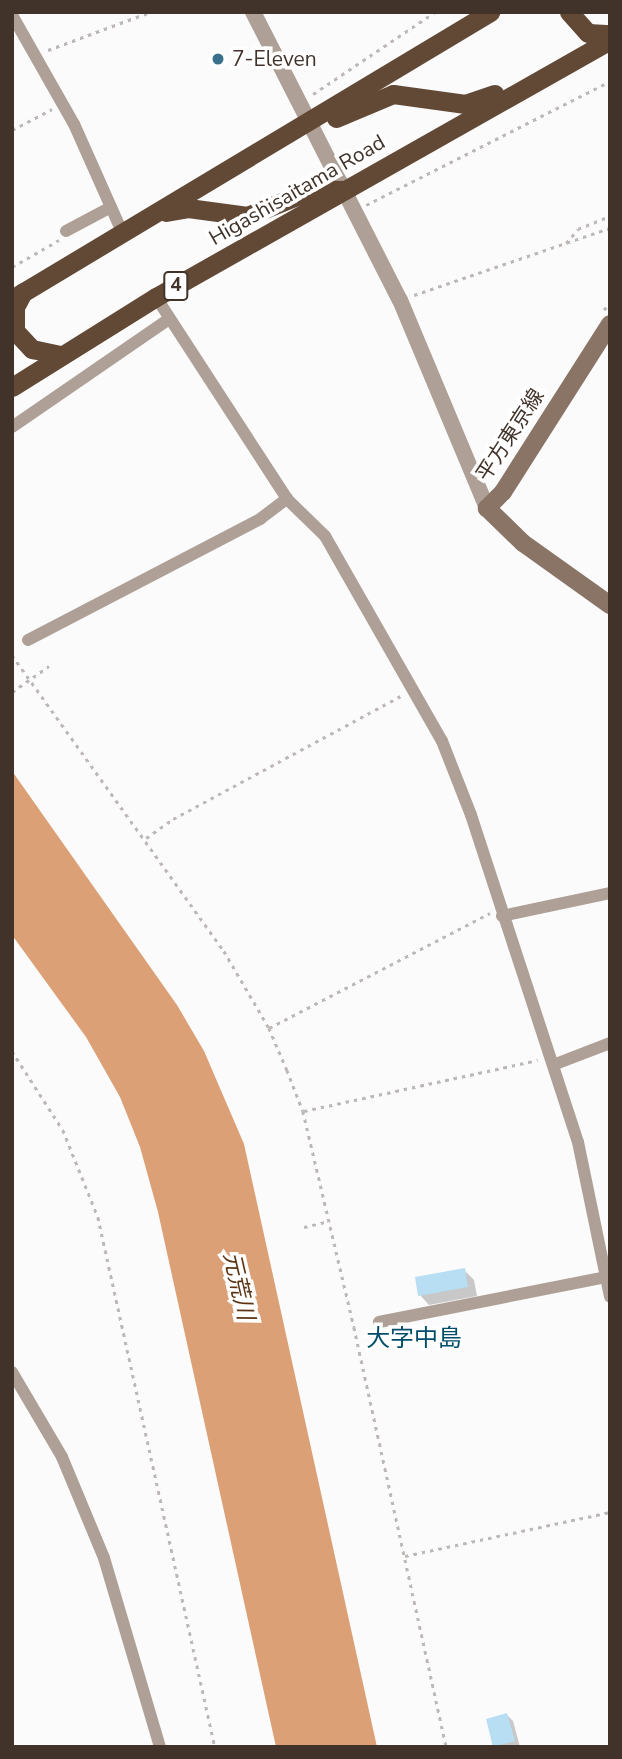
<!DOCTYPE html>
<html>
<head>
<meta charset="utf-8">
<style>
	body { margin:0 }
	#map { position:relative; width:622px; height:1759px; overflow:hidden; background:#fbfbfb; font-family:"Nunito Sans","Noto Sans JP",sans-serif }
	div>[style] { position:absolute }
	.water>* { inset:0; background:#dca076 }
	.shadow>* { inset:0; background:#0003 }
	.building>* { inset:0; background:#b7def2 }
	.path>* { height:2.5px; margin-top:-1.25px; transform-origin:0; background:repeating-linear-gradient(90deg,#bdb8b5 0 3.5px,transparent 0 8.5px) }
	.minor>* { height:12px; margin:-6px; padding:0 6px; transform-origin:6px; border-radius:6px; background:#aea096 }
	.tertiary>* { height:16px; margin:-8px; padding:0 8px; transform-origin:8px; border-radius:8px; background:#aea096 }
	.secondary>* { height:18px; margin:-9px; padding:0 9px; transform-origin:9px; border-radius:9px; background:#897466 }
	.trunk>* { height:19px; margin:-9.5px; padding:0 9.5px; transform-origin:9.5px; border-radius:9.5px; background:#624936 }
	.dots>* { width:19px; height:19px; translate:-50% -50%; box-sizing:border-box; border:4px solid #fff; border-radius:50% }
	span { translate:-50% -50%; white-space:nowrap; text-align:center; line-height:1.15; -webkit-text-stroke:7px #fff; paint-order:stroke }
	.shield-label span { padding:2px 5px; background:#fff; border:2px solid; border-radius:5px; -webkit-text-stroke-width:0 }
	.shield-label { font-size:19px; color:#41332a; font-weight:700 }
	.poi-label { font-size:21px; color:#41332a }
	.left { translate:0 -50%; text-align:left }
	.street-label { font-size:21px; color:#41332a }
	.water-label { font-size:23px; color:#5d3515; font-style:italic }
	.quarter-label { font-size:24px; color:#004d69 }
	.frame { position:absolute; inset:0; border:14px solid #41332a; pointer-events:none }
</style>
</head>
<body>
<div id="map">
	<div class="water">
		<div style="clip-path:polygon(12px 771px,177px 1005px,204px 1051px,244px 1144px,377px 1747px,276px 1747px,158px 1212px,140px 1147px,120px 1097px,86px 1037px,12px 935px)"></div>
	</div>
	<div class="shadow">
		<div style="clip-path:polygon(464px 1270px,474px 1280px,477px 1296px,429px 1305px,420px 1295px)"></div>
		<div style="clip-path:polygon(507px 1715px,513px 1721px,520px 1747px,495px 1746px)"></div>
	</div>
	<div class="building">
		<div style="clip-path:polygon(465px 1268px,468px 1287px,418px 1296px,415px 1277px)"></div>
		<div style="clip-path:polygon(507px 1713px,515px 1741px,493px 1747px,486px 1719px)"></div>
	</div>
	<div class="path">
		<div style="left:48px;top:50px;width:109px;rotate:-20.4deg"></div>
		<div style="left:313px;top:94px;width:147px;rotate:-33.9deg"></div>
		<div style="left:12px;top:130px;width:45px;rotate:-27.7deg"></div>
		<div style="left:366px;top:205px;width:274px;rotate:-26.9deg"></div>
		<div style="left:566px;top:243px;width:18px;rotate:-49deg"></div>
		<div style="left:578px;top:229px;width:35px;rotate:-22deg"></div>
		<div style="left:12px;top:267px;width:54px;rotate:-29.9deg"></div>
		<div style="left:414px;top:295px;width:207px;rotate:-18.9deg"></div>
		<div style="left:604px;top:310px;width:11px;rotate:-56deg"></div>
		<div style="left:12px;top:655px;width:364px;rotate:54.4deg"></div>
		<div style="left:224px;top:951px;width:89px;rotate:59.7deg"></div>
		<div style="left:269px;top:1028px;width:46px;rotate:66.8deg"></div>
		<div style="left:287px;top:1070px;width:44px;rotate:68.7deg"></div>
		<div style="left:303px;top:1111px;width:222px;rotate:76.7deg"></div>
		<div style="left:354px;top:1327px;width:430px;rotate:77.6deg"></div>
		<div style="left:12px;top:692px;width:45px;rotate:-35.1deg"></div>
		<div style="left:146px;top:838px;width:33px;rotate:-35deg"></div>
		<div style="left:173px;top:819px;width:260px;rotate:-28.4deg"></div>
		<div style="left:269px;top:1028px;width:249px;rotate:-27.5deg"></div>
		<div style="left:12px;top:1051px;width:94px;rotate:57.2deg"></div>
		<div style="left:63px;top:1130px;width:94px;rotate:68.1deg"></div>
		<div style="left:98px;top:1217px;width:543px;rotate:77.55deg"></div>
		<div style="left:304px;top:1111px;width:239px;rotate:-12.3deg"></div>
		<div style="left:304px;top:1227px;width:26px;rotate:-13deg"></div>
		<div style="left:405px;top:1556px;width:210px;rotate:-12.1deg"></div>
	</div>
	<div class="minor">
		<div style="left:12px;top:15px;width:125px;rotate:60.4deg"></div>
		<div style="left:74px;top:124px;width:118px;rotate:66deg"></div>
		<div style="left:66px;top:231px;width:49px;rotate:-28.1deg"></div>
		<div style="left:156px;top:297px;width:241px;rotate:57deg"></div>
		<div style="left:287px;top:499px;width:53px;rotate:44.2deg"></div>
		<div style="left:325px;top:536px;width:236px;rotate:60.3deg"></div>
		<div style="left:442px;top:741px;width:79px;rotate:68.6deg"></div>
		<div style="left:471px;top:815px;width:344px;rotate:71.9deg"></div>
		<div style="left:578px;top:1142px;width:158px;rotate:78.3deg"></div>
		<div style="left:12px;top:427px;width:191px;rotate:-34.5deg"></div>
		<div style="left:28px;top:640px;width:262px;rotate:-27.5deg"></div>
		<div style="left:260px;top:519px;width:34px;rotate:-37deg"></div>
		<div style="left:502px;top:916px;width:110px;rotate:-12deg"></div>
		<div style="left:553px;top:1065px;width:61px;rotate:-21.1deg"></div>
		<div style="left:379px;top:1322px;width:231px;rotate:-11.2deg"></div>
		<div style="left:12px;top:1372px;width:99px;rotate:59.5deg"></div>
		<div style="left:62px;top:1457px;width:109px;rotate:67.4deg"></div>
		<div style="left:104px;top:1558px;width:197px;rotate:73.5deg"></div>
	</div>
	<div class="tertiary">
		<div style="left:253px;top:12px;width:323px;rotate:63deg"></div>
		<div style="left:400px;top:300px;width:225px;rotate:67.3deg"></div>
	</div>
	<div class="secondary">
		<div style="left:610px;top:324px;width:199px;rotate:122.5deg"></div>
		<div style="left:503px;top:492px;width:23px;rotate:135deg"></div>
		<div style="left:487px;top:508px;width:50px;rotate:44.2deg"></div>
		<div style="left:523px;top:543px;width:107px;rotate:35.5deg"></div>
	</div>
	<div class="trunk">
		<div style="left:569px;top:12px;width:28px;rotate:48deg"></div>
		<div style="left:588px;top:33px;width:22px;rotate:3deg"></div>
		<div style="left:336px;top:118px;width:62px;rotate:-22.8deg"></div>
		<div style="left:393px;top:94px;width:73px;rotate:7.9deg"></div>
		<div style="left:465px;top:104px;width:31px;rotate:-19deg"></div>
		<div style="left:166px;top:212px;width:22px;rotate:-10deg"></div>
		<div style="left:188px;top:208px;width:60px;rotate:7.7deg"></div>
		<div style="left:247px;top:216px;width:72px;rotate:-21.9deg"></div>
		<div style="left:314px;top:189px;width:29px;rotate:2deg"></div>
		<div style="left:23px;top:292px;width:17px;rotate:118deg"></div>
		<div style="left:15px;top:307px;width:24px;rotate:90deg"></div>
		<div style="left:15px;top:331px;width:25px;rotate:47deg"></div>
		<div style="left:32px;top:349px;width:30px;rotate:12deg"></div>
		<div style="left:12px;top:299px;width:558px;rotate:-30.98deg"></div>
		<div style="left:12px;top:387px;width:170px;rotate:-32deg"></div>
		<div style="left:156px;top:297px;width:522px;rotate:-29.51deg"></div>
	</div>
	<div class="dots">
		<div style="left:218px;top:59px;background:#39718b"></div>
	</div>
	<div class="shield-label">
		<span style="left:176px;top:286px">4</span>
	</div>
	<div class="poi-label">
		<span class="left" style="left:232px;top:59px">7-Eleven</span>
	</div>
	<div class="street-label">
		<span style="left:297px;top:190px;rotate:-30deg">Higashisaitama Road</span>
		<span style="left:510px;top:435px;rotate:-57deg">平方東京線</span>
	</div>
	<div class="water-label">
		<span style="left:238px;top:1286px;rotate:77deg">元荒川</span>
	</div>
	<div class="quarter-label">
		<span style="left:414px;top:1339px">大字中島</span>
	</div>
	<div class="frame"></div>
</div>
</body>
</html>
